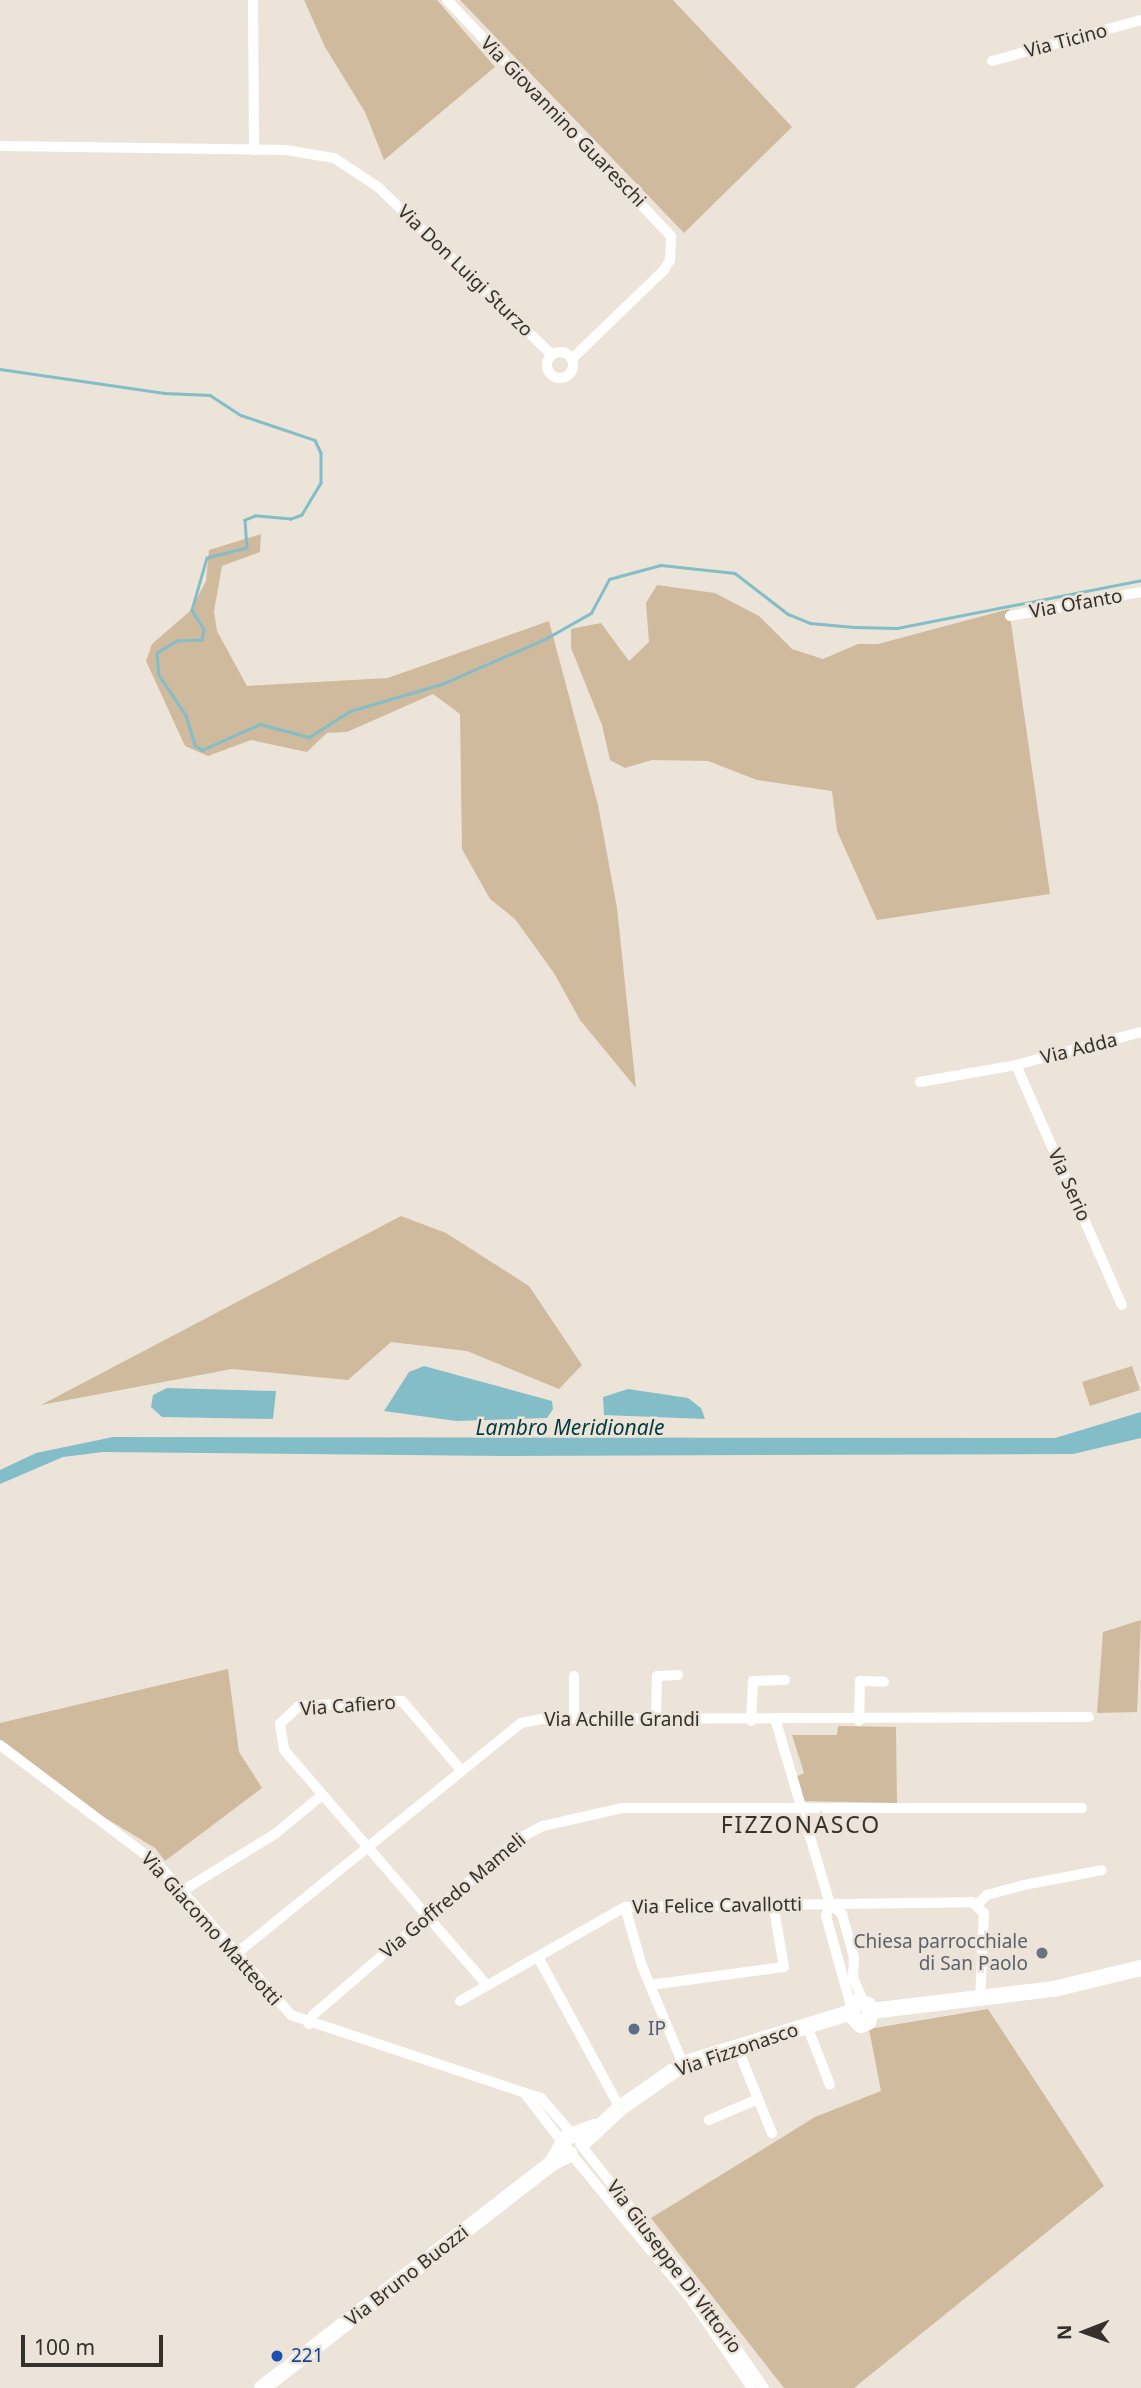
<!DOCTYPE html>
<html>
<head>
<meta charset="utf-8">
<style>
	body { margin:0 }
	#map { position:relative; width:1141px; height:2388px; overflow:hidden; background:#ece4d9; font-family:"Noto Sans",sans-serif }
	div>[style] { position:absolute }
	.green>* { inset:0; background:#d0ba9d }
	.water>* { inset:0; background:#83bec8 }
	.stream>* { height:2.5px; margin:-1.25px; padding:0 1.25px; transform-origin:1.25px; border-radius:1.25px; background:#83bec8 }
	.minor>* { height:10px; margin:-5px; padding:0 5px; transform-origin:5px; border-radius:5px; background:#fff }
	.minor>.ring { margin:-5px; padding:0; box-sizing:content-box; background:none; border:10px solid #fff; border-radius:50% }
	.secondary>* { height:16px; margin:-8px; padding:0 8px; transform-origin:8px; border-radius:8px; background:#fff }
	.dots>* { width:19px; height:19px; translate:-50% -50%; box-sizing:border-box; border:4px solid #ece4d9; border-radius:50% }
	span { translate:-50% -50%; white-space:nowrap; text-align:center; line-height:1.15; -webkit-text-stroke:5px #ece4d9; paint-order:stroke }
	.street-label { font-size:19px; color:#34302c }
	.worship-label { font-size:19px; color:#5b616d }
	.right { translate:-100% -50%; text-align:right }
	.service-label { font-size:19px; color:#4e5e75 }
	.left { translate:0 -50%; text-align:left }
	.transit-label { font-size:19px; color:#164399 }
	.water-label { font-size:21px; color:#013b42; font-style:italic }
	.quarter-label { font-size:23px; color:#383229; letter-spacing:2px }
	.north { position:absolute; left:1050px; top:2297px; width:70px; height:70px; -webkit-text-stroke:5px #ece4d9; paint-order:stroke; rotate:269deg; font-size:19px; font-weight:700; line-height:28px; text-align:center; color:#34302c }
	.north::after { content:''; display:block; margin:auto; width:24px; height:32px; background:#34302c; clip-path:polygon(50% 0,100% 100%,50% 72%,0 100%) }
	.scale { position:absolute; left:21px; top:2335px; width:142px; height:32px; box-sizing:border-box; border:4px solid #34302c; border-top:0; padding-left:9px; font-size:21px; line-height:24px; white-space:nowrap; color:#34302c; -webkit-text-stroke:5px #ece4d9; paint-order:stroke }
</style>
</head>
<body>
<div id="map">
	<div class="green">
		<div style="clip-path:polygon(304px 0,437px 0,495px 67px,384px 160px,365px 112px,325px 47px)"></div>
		<div style="clip-path:polygon(460px 0,673px 0,792px 127px,684px 233px)"></div>
		<div style="clip-path:polygon(261px 534px,260px 552px,222px 566px,214px 611px,217px 631px,247px 686px,388px 678px,549px 621px,598px 805px,617px 908px,636px 1088px,580px 1020px,554px 973px,515px 919px,490px 899px,462px 849px,460px 714px,433px 694px,347px 732px,327px 733px,307px 752px,251px 740px,208px 756px,185px 746px,146px 661px,152px 644px,190px 611px,206px 581px,209px 550px)"></div>
		<div style="clip-path:polygon(657px 585px,715px 593px,759px 616px,792px 649px,823px 659px,858px 644px,878px 644px,1009px 609px,1050px 894px,877px 920px,837px 831px,832px 791px,757px 780px,708px 761px,652px 760px,625px 768px,610px 760px,602px 725px,571px 648px,571px 629px,601px 623px,629px 661px,649px 642px,646px 603px)"></div>
		<div style="clip-path:polygon(401px 1216px,446px 1233px,529px 1286px,582px 1365px,559px 1389px,467px 1351px,391px 1342px,348px 1380px,232px 1369px,41px 1405px)"></div>
		<div style="clip-path:polygon(1132px 1366px,1140px 1390px,1090px 1406px,1082px 1382px)"></div>
		<div style="clip-path:polygon(1141px 1620px,1137px 1712px,1097px 1713px,1103px 1632px)"></div>
		<div style="clip-path:polygon(228px 1669px,239px 1752px,262px 1788px,165px 1861px,155px 1848px,89px 1808px,0 1740px,0 1723px)"></div>
		<div style="clip-path:polygon(838px 1726px,896px 1727px,897px 1803px,804px 1801px,796px 1777px,804px 1773px,792px 1735px,837px 1735px)"></div>
		<div style="clip-path:polygon(988px 2009px,1104px 2186px,854px 2388px,784px 2388px,651px 2218px,815px 2117px,881px 2091px,869px 2029px)"></div>
	</div>
	<div class="water">
		<div style="clip-path:polygon(424px 1366px,552px 1401px,553px 1409px,547px 1418px,456px 1421px,384px 1411px,409px 1372px)"></div>
		<div style="clip-path:polygon(167px 1388px,276px 1391px,273px 1419px,162px 1417px,151px 1407px,153px 1395px)"></div>
		<div style="clip-path:polygon(628px 1389px,688px 1398px,701px 1408px,705px 1419px,604px 1415px,603px 1397px)"></div>
		<div style="clip-path:polygon(1141px 1412px,1141px 1438px,1073px 1454px,503px 1456px,103px 1452px,63px 1457px,0 1484px,0 1470px,36px 1453px,113px 1437px,1055px 1438px)"></div>
	</div>
	<div class="stream">
		<div style="left:0;top:369px;width:166px;rotate:8.3deg"></div>
		<div style="left:164px;top:393px;width:46px;rotate:2.5deg"></div>
		<div style="left:210px;top:395px;width:37px;rotate:33deg"></div>
		<div style="left:241px;top:415px;width:78px;rotate:18.7deg"></div>
		<div style="left:315px;top:440px;width:14px;rotate:65deg"></div>
		<div style="left:321px;top:453px;width:30px;rotate:90deg"></div>
		<div style="left:321px;top:483px;width:37px;rotate:121deg"></div>
		<div style="left:302px;top:515px;width:12px;rotate:160deg"></div>
		<div style="left:291px;top:519px;width:36px;rotate:-175deg"></div>
		<div style="left:255px;top:516px;width:11px;rotate:158deg"></div>
		<div style="left:245px;top:520px;width:28px;rotate:86deg"></div>
		<div style="left:247px;top:548px;width:41px;rotate:166deg"></div>
		<div style="left:207px;top:558px;width:54px;rotate:106.1deg"></div>
		<div style="left:192px;top:610px;width:22px;rotate:58deg"></div>
		<div style="left:204px;top:629px;width:11px;rotate:100deg"></div>
		<div style="left:202px;top:640px;width:25px;rotate:178deg"></div>
		<div style="left:177px;top:641px;width:23px;rotate:149deg"></div>
		<div style="left:157px;top:653px;width:22px;rotate:85deg"></div>
		<div style="left:159px;top:675px;width:48px;rotate:56deg"></div>
		<div style="left:186px;top:715px;width:31px;rotate:73deg"></div>
		<div style="left:195px;top:745px;width:9px;rotate:36deg"></div>
		<div style="left:202px;top:750px;width:64px;rotate:-24.1deg"></div>
		<div style="left:260px;top:724px;width:51px;rotate:14.9deg"></div>
		<div style="left:309px;top:737px;width:49px;rotate:-32.4deg"></div>
		<div style="left:350px;top:711px;width:96px;rotate:-16.4deg"></div>
		<div style="left:442px;top:684px;width:112px;rotate:-23.6deg"></div>
		<div style="left:545px;top:639px;width:53px;rotate:-29.5deg"></div>
		<div style="left:591px;top:613px;width:38px;rotate:-62deg"></div>
		<div style="left:609px;top:579px;width:54px;rotate:-15.1deg"></div>
		<div style="left:661px;top:565px;width:74px;rotate:6.2deg"></div>
		<div style="left:735px;top:573px;width:67px;rotate:37.7deg"></div>
		<div style="left:788px;top:614px;width:24px;rotate:22deg"></div>
		<div style="left:810px;top:623px;width:44px;rotate:5.2deg"></div>
		<div style="left:854px;top:627px;width:43px;rotate:1.3deg"></div>
		<div style="left:897px;top:628px;width:249px;rotate:-11.1deg"></div>
	</div>
	<div class="minor">
		<div style="left:253px;top:0;width:150px;rotate:89.6deg"></div>
		<div style="left:447px;top:0;width:325px;rotate:46.5deg"></div>
		<div style="left:671px;top:236px;width:24px;rotate:92deg"></div>
		<div style="left:670px;top:260px;width:13px;rotate:122deg"></div>
		<div style="left:663px;top:271px;width:127px;rotate:136deg"></div>
		<div style="left:992px;top:61px;width:155px;rotate:-15.4deg"></div>
		<div style="left:0;top:146px;width:286px;rotate:0.8deg"></div>
		<div style="left:286px;top:150px;width:49px;rotate:9.5deg"></div>
		<div style="left:334px;top:158px;width:53px;rotate:33.4deg"></div>
		<div style="left:378px;top:187px;width:242px;rotate:44deg"></div>
		<div class="ring" style="left:547px;top:352px;width:16px;height:16px"></div>
		<div style="left:1010px;top:616px;width:133px;rotate:-10.4deg"></div>
		<div style="left:1016px;top:1065px;width:262px;rotate:66.2deg"></div>
		<div style="left:920px;top:1082px;width:97px;rotate:-10deg"></div>
		<div style="left:1016px;top:1065px;width:129px;rotate:-14.8deg"></div>
		<div style="left:574px;top:1719px;width:43px;rotate:-90deg"></div>
		<div style="left:656px;top:1720px;width:44px;rotate:-88.7deg"></div>
		<div style="left:657px;top:1676px;width:21px;rotate:-3deg"></div>
		<div style="left:751px;top:1721px;width:40px;rotate:-87.1deg"></div>
		<div style="left:753px;top:1681px;width:32px;rotate:-2deg"></div>
		<div style="left:859px;top:1721px;width:40px;rotate:-88.6deg"></div>
		<div style="left:860px;top:1681px;width:24px;rotate:2deg"></div>
		<div style="left:776px;top:1722px;width:190px;rotate:73.5deg"></div>
		<div style="left:0;top:1745px;width:198px;rotate:37deg"></div>
		<div style="left:158px;top:1864px;width:201px;rotate:48.6deg"></div>
		<div style="left:291px;top:2015px;width:263px;rotate:18.4deg"></div>
		<div style="left:541px;top:2098px;width:49px;rotate:49.1deg"></div>
		<div style="left:461px;top:1770px;width:91px;rotate:-130.5deg"></div>
		<div style="left:402px;top:1701px;width:103px;rotate:177.2deg"></div>
		<div style="left:299px;top:1706px;width:26px;rotate:137deg"></div>
		<div style="left:280px;top:1724px;width:26px;rotate:81deg"></div>
		<div style="left:284px;top:1750px;width:311px;rotate:49.2deg"></div>
		<div style="left:182px;top:1891px;width:109px;rotate:-31.5deg"></div>
		<div style="left:275px;top:1834px;width:61px;rotate:-39.7deg"></div>
		<div style="left:978px;top:1904px;width:13px;rotate:-45deg"></div>
		<div style="left:987px;top:1895px;width:38px;rotate:-15deg"></div>
		<div style="left:1024px;top:1885px;width:79px;rotate:-10.9deg"></div>
		<div style="left:625px;top:1907px;width:61px;rotate:73.9deg"></div>
		<div style="left:642px;top:1966px;width:106px;rotate:67.3deg"></div>
		<div style="left:237px;top:1953px;width:365px;rotate:-39deg"></div>
		<div style="left:521px;top:1723px;width:21px;rotate:-11deg"></div>
		<div style="left:542px;top:1719px;width:547px;rotate:-0.21deg"></div>
		<div style="left:538px;top:1957px;width:172px;rotate:61.5deg"></div>
		<div style="left:650px;top:1985px;width:135px;rotate:-7.7deg"></div>
		<div style="left:784px;top:1967px;width:64px;rotate:-99.9deg"></div>
		<div style="left:460px;top:2001px;width:190px;rotate:-29.7deg"></div>
		<div style="left:625px;top:1907px;width:347px;rotate:-0.8deg"></div>
		<div style="left:972px;top:1902px;width:16px;rotate:43deg"></div>
		<div style="left:984px;top:1913px;width:88px;rotate:92.6deg"></div>
		<div style="left:851px;top:2006px;width:93px;rotate:-105.5deg"></div>
		<div style="left:826px;top:1916px;width:13px;rotate:-72deg"></div>
		<div style="left:830px;top:1904px;width:16px;rotate:40deg"></div>
		<div style="left:842px;top:1914px;width:45px;rotate:74.4deg"></div>
		<div style="left:854px;top:1957px;width:21px;rotate:93deg"></div>
		<div style="left:853px;top:1978px;width:27px;rotate:66deg"></div>
		<div style="left:309px;top:2024px;width:10px;rotate:-66deg"></div>
		<div style="left:313px;top:2015px;width:152px;rotate:-40.7deg"></div>
		<div style="left:428px;top:1916px;width:123px;rotate:-40deg"></div>
		<div style="left:522px;top:1837px;width:24px;rotate:-28deg"></div>
		<div style="left:543px;top:1826px;width:82px;rotate:-12.7deg"></div>
		<div style="left:623px;top:1808px;width:459px"></div>
		<div style="left:807px;top:2026px;width:63px;rotate:68.7deg"></div>
		<div style="left:737px;top:2047px;width:93px;rotate:67.9deg"></div>
		<div style="left:526px;top:2095px;width:61px;rotate:52.4deg"></div>
		<div style="left:709px;top:2120px;width:53px;rotate:-23.2deg"></div>
		<div style="left:583px;top:2148px;width:188px;rotate:51.5deg"></div>
		<div style="left:700px;top:2295px;width:113px;rotate:55.5deg"></div>
		<div style="left:572px;top:2155px;width:185px;rotate:50.5deg"></div>
		<div style="left:690px;top:2298px;width:109px;rotate:55.4deg"></div>
	</div>
	<div class="secondary">
		<div style="left:871px;top:2011px;width:184px;rotate:-6.9deg"></div>
		<div style="left:1054px;top:1989px;width:89px;rotate:-13.6deg"></div>
		<div style="left:849px;top:2013px;width:17px;rotate:45deg"></div>
		<div style="left:861px;top:2025px;width:8px;rotate:-23deg"></div>
		<div style="left:868px;top:2022px;width:11px;rotate:-75deg"></div>
		<div style="left:583px;top:2143px;width:51px;rotate:-43.4deg"></div>
		<div style="left:620px;top:2108px;width:77px;rotate:-34.9deg"></div>
		<div style="left:683px;top:2064px;width:174px;rotate:-17.1deg"></div>
		<div style="left:849px;top:2013px;width:14px;rotate:-54deg"></div>
		<div style="left:857px;top:2002px;width:11px;rotate:15deg"></div>
		<div style="left:868px;top:2005px;width:7px;rotate:63deg"></div>
		<div style="left:553px;top:2161px;width:28px;rotate:-60deg"></div>
		<div style="left:567px;top:2137px;width:30px;rotate:-20deg"></div>
		<div style="left:262px;top:2388px;width:367px;rotate:-37.8deg"></div>
		<div style="left:552px;top:2163px;width:20px;rotate:-27deg"></div>
	</div>
	<div class="dots">
		<div style="left:1042px;top:1953px;background:#6b7280"></div>
		<div style="left:634px;top:2029px;background:#5c6f8a"></div>
		<div style="left:277px;top:2356px;background:#1a4fb4"></div>
	</div>
	<div class="street-label">
		<span style="left:1066px;top:41px;rotate:-15deg">Via Ticino</span>
		<span style="left:563px;top:122px;rotate:46deg">Via Giovannino Guareschi</span>
		<span style="left:465px;top:271px;rotate:44deg">Via Don Luigi Sturzo</span>
		<span style="left:1076px;top:604px;rotate:-10deg">Via Ofanto</span>
		<span style="left:1079px;top:1049px;rotate:-14deg">Via Adda</span>
		<span style="left:1069px;top:1185px;rotate:66deg">Via Serio</span>
		<span style="left:348px;top:1706px;rotate:-4deg">Via Cafiero</span>
		<span style="left:622px;top:1720px">Via Achille Grandi</span>
		<span style="left:453px;top:1896px;rotate:-40deg">Via Goffredo Mameli</span>
		<span style="left:717px;top:1906px;rotate:-1deg">Via Felice Cavallotti</span>
		<span style="left:211px;top:1929px;rotate:48deg">Via Giacomo Matteotti</span>
		<span style="left:737px;top:2050px;rotate:-19deg">Via Fizzonasco</span>
		<span style="left:674px;top:2267px;rotate:53deg">Via Giuseppe Di Vittorio</span>
		<span style="left:407px;top:2276px;rotate:-38deg">Via Bruno Buozzi</span>
	</div>
	<div class="worship-label">
		<span class="right" style="left:1028px;top:1953px">Chiesa parrocchiale<br>di San Paolo</span>
	</div>
	<div class="service-label">
		<span class="left" style="left:648px;top:2029px">IP</span>
	</div>
	<div class="transit-label">
		<span class="left" style="left:291px;top:2356px">221</span>
	</div>
	<div class="water-label">
		<span style="left:570px;top:1427px">Lambro Meridionale</span>
	</div>
	<div class="quarter-label">
		<span style="left:801px;top:1824px">FIZZONASCO</span>
	</div>
	<div class="north">N</div>
	<div class="scale">100 m</div>
</div>
</body>
</html>
